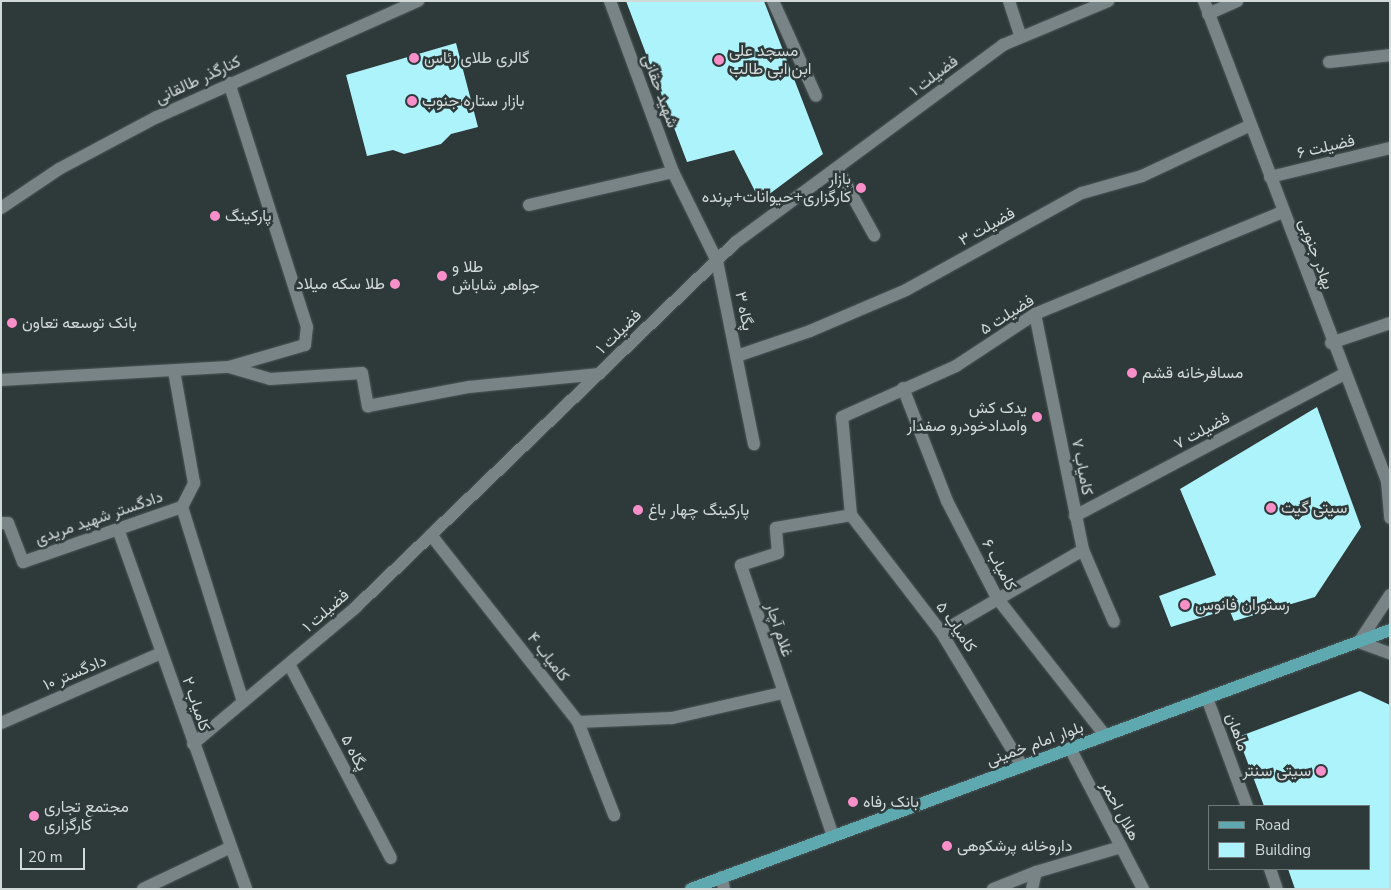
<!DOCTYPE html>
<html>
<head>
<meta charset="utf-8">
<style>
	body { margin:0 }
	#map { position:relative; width:1391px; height:890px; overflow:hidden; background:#2e393a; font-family:"Nunito Sans",Vazirmatn,sans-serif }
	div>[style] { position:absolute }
	.building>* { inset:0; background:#acf3fb }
	.roads { filter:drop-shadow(0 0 1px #4e5858) drop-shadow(0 0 1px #4e5858) }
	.street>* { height:12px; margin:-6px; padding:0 6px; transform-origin:6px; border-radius:6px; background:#788485 }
	.secondary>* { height:12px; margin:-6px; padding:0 6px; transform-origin:6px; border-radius:6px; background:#788485 }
	.primary>* { height:12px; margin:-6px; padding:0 6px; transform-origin:6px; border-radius:6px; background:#5ea8af }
	.dots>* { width:14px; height:14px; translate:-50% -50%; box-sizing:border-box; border:2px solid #2e393a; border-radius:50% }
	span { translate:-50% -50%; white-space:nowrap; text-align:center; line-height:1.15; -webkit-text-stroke:5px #2e393a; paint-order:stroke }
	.poi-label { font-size:16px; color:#d2d9d9 }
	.left { translate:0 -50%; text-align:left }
	.right { translate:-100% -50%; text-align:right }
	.street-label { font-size:16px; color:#d2d9d9 }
	.frame { position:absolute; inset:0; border:2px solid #d2d9d9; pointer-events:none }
	.legend { position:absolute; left:1208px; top:805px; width:162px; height:65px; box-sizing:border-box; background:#2e393a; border:1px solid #70797a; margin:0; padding:6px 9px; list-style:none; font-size:15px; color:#d2d9d9 }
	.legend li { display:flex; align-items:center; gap:10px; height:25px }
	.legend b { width:25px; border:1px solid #70797a }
	.scale { position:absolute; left:20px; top:848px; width:65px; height:22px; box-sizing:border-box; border:2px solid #d2d9d9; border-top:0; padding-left:6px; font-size:15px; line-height:18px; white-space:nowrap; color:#d2d9d9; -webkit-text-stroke:4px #2e393a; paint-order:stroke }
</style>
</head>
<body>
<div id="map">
	<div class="building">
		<div style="clip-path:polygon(626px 1px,764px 1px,823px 154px,760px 201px,734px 150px,687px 162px)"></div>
		<div style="clip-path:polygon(456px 43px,478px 127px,451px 134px,441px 144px,404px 154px,393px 150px,367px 156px,346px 75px)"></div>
		<div style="clip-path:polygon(1317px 407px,1361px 527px,1315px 597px,1234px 621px,1229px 609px,1171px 627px,1159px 596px,1216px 575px,1180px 489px)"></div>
		<div style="clip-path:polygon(1360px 691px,1390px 705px,1390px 889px,1295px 889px,1288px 869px,1370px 869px,1370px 806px,1264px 806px,1238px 737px)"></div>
	</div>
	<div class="roads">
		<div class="street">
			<div style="left:610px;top:1px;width:182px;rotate:69.8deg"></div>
			<div style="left:673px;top:172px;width:99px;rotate:63.7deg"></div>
			<div style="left:717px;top:261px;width:187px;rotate:78.6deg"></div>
			<div style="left:773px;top:1px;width:104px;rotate:65.6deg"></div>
			<div style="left:1009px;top:1px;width:38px;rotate:72deg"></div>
			<div style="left:1208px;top:14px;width:32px;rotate:-24deg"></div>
			<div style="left:1329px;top:62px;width:61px;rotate:-6.5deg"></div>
			<div style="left:837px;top:168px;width:77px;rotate:61.1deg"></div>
			<div style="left:1270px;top:177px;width:123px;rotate:-13.6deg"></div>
			<div style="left:529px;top:205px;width:148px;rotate:-12.9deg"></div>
			<div style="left:1035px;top:314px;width:241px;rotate:78.5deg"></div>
			<div style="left:1083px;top:550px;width:78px;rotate:66.7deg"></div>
			<div style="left:1331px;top:343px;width:62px;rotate:-18.7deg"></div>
			<div style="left:737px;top:356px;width:77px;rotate:-18.9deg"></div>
			<div style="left:810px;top:331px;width:104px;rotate:-23.1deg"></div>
			<div style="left:906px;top:290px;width:201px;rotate:-28.9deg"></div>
			<div style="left:1082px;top:193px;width:62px;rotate:-15.8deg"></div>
			<div style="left:1142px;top:176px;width:120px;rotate:-25.1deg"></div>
			<div style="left:229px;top:367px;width:43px;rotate:16.3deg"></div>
			<div style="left:270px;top:379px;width:92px;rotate:-3.7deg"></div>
			<div style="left:362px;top:373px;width:34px;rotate:80deg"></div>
			<div style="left:368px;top:406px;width:103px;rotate:-10.7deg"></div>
			<div style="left:469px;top:387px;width:131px;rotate:-5.7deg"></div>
			<div style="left:1px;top:380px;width:228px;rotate:-3.3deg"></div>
			<div style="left:229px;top:367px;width:79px;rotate:-16.1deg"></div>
			<div style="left:305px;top:345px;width:18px;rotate:-84deg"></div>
			<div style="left:307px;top:327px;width:256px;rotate:-107.7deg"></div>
			<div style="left:903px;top:388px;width:121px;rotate:68.7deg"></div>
			<div style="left:947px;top:501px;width:109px;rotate:62.7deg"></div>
			<div style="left:997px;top:598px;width:174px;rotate:51.8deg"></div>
			<div style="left:182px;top:507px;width:204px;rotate:72.6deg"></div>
			<div style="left:851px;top:515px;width:98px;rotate:-95.2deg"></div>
			<div style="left:842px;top:417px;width:125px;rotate:-24.1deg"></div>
			<div style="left:956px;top:366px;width:95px;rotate:-33.4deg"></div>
			<div style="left:1035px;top:314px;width:268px;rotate:-22.4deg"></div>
			<div style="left:851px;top:515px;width:148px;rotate:52.4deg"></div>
			<div style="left:941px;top:632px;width:157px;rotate:58.8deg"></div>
			<div style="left:1075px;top:516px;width:304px;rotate:-27.8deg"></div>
			<div style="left:1px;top:523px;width:7px"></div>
			<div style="left:8px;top:523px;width:42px;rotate:69deg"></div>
			<div style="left:23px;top:562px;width:168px;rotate:-19.1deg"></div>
			<div style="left:182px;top:507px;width:27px;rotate:-63deg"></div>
			<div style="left:194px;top:483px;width:114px;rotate:-100.1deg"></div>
			<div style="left:118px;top:529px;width:382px;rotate:70.4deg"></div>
			<div style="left:431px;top:535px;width:238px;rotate:51.8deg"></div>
			<div style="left:578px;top:722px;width:100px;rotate:68.8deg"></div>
			<div style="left:941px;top:632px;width:164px;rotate:-30deg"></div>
			<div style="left:289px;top:664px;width:219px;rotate:62.3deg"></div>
			<div style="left:1207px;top:698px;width:115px;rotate:69.7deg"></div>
			<div style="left:578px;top:722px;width:94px;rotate:-2.4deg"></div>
			<div style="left:672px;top:718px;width:113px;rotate:-12.8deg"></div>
			<div style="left:1px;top:723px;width:175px;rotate:-23.6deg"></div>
			<div style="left:1070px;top:748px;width:159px;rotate:62.6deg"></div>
			<div style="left:833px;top:836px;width:286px;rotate:-108.8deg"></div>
			<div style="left:741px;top:565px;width:39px;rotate:-18deg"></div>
			<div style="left:778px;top:553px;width:25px;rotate:-95deg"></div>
			<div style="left:776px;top:528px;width:76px;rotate:-9.8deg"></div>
			<div style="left:1270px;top:869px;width:21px;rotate:71deg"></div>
			<div style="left:722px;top:877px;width:12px;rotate:81deg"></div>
			<div style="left:143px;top:889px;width:95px;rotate:-25.5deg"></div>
			<div style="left:993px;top:889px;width:46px;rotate:-21.6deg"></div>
			<div style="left:1032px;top:889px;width:17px;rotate:-77deg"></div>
			<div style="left:1036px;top:872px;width:89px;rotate:-16.4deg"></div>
		</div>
		<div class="secondary">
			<div style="left:1204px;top:1px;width:514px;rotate:69.13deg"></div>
			<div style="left:1387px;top:481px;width:37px;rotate:85deg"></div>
			<div style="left:1px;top:208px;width:70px;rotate:-33.9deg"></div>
			<div style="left:59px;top:169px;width:111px;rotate:-28deg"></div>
			<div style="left:157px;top:117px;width:286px;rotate:-24deg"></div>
			<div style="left:1390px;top:595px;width:56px;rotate:123.4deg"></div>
			<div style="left:1359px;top:642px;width:33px;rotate:20deg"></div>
			<div style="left:193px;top:744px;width:213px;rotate:-40deg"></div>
			<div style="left:356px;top:607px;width:527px;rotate:-43.85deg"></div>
			<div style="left:736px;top:242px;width:332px;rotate:-36.4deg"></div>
			<div style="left:1003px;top:45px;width:114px;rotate:-22.7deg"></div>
		</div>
		<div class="primary">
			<div style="left:691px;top:889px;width:745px;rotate:-20.33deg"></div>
		</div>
	</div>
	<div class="dots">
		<div style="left:414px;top:58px;background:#f98fc8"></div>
		<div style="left:719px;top:60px;background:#f98fc8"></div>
		<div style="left:412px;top:101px;background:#f98fc8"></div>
		<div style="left:861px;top:188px;background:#f98fc8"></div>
		<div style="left:215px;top:216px;background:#f98fc8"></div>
		<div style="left:442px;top:276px;background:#f98fc8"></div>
		<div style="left:395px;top:284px;background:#f98fc8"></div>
		<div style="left:12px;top:323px;background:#f98fc8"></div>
		<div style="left:1132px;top:373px;background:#f98fc8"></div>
		<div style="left:1037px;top:417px;background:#f98fc8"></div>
		<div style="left:1271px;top:508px;background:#f98fc8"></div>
		<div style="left:638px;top:510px;background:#f98fc8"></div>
		<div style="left:1185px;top:605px;background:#f98fc8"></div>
		<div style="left:1321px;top:771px;background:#f98fc8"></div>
		<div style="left:853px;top:802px;background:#f98fc8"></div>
		<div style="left:34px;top:816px;background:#f98fc8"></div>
		<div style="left:947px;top:846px;background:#f98fc8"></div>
	</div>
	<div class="poi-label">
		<span class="left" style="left:729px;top:60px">مسجد علی<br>ابن ابی طالب</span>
		<span class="left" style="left:424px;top:58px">گالری طلای رئاس</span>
		<span class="left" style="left:422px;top:101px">بازار ستاره جنوب</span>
		<span class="right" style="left:851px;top:188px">بازار<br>کارگزاری+حیوانات+پرنده</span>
		<span class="left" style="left:225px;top:216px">پارکینگ</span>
		<span class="left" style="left:452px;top:276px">طلا و<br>جواهر شاباش</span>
		<span class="right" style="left:385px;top:284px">طلا سکه میلاد</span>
		<span class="left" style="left:22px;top:323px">بانک توسعه تعاون</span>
		<span class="left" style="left:1142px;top:373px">مسافرخانه قشم</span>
		<span class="right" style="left:1027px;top:417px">یدک کش<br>وامدادخودرو صفدار</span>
		<span class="left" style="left:1281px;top:508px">سیتی گیت</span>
		<span class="left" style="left:648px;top:510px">پارکینگ چهار باغ</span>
		<span class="left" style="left:1195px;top:605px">رستوران فانوس</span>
		<span class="right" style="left:1311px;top:771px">سیتی سنتر</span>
		<span class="left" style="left:863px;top:802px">بانک رفاه</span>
		<span class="left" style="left:44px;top:816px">مجتمع تجاری<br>کارگزاری</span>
		<span class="left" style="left:957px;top:846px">داروخانه پرشکوهی</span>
	</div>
	<div class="street-label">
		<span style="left:934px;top:76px;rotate:-37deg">فضیلت ۱</span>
		<span style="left:198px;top:80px;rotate:-25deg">کنارگذر طالقانی</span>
		<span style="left:660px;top:91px;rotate:70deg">شهید حقانی</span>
		<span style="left:1326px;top:147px;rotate:-13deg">فضیلت ۶</span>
		<span style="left:987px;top:227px;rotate:-29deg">فضیلت ۳</span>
		<span style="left:1316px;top:254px;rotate:70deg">بهادر جنوبی</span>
		<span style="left:744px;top:311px;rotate:78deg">پگاه ۳</span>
		<span style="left:1007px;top:315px;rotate:-32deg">فضیلت ۵</span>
		<span style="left:619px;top:332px;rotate:-44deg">فضیلت ۱</span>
		<span style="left:1202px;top:431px;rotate:-28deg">فضیلت ۷</span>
		<span style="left:1082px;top:467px;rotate:79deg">کامیاب ۷</span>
		<span style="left:99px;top:518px;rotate:-19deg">دادگستر شهید مریدی</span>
		<span style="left:999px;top:565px;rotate:62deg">کامیاب ۶</span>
		<span style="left:326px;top:611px;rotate:-41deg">فضیلت ۱</span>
		<span style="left:956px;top:627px;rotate:55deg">کامیاب ۵</span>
		<span style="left:779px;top:630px;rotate:72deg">غلام آچار</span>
		<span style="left:548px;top:657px;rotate:52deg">کامیاب ۴</span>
		<span style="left:75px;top:673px;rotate:-23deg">دادگستر ۱۰</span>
		<span style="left:196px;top:704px;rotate:71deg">کامیاب ۲</span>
		<span style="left:1237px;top:732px;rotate:70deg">ماهان</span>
		<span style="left:1035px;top:744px;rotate:-20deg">بلوار امام خمینی</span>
		<span style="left:354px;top:753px;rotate:62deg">پگاه ۵</span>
		<span style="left:1120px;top:811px;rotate:62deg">هلال احمر</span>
	</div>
	<div class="frame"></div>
	<ul class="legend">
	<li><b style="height:6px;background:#5ea8af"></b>Road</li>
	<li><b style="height:14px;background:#acf3fb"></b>Building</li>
	</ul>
	<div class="scale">20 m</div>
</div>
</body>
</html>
